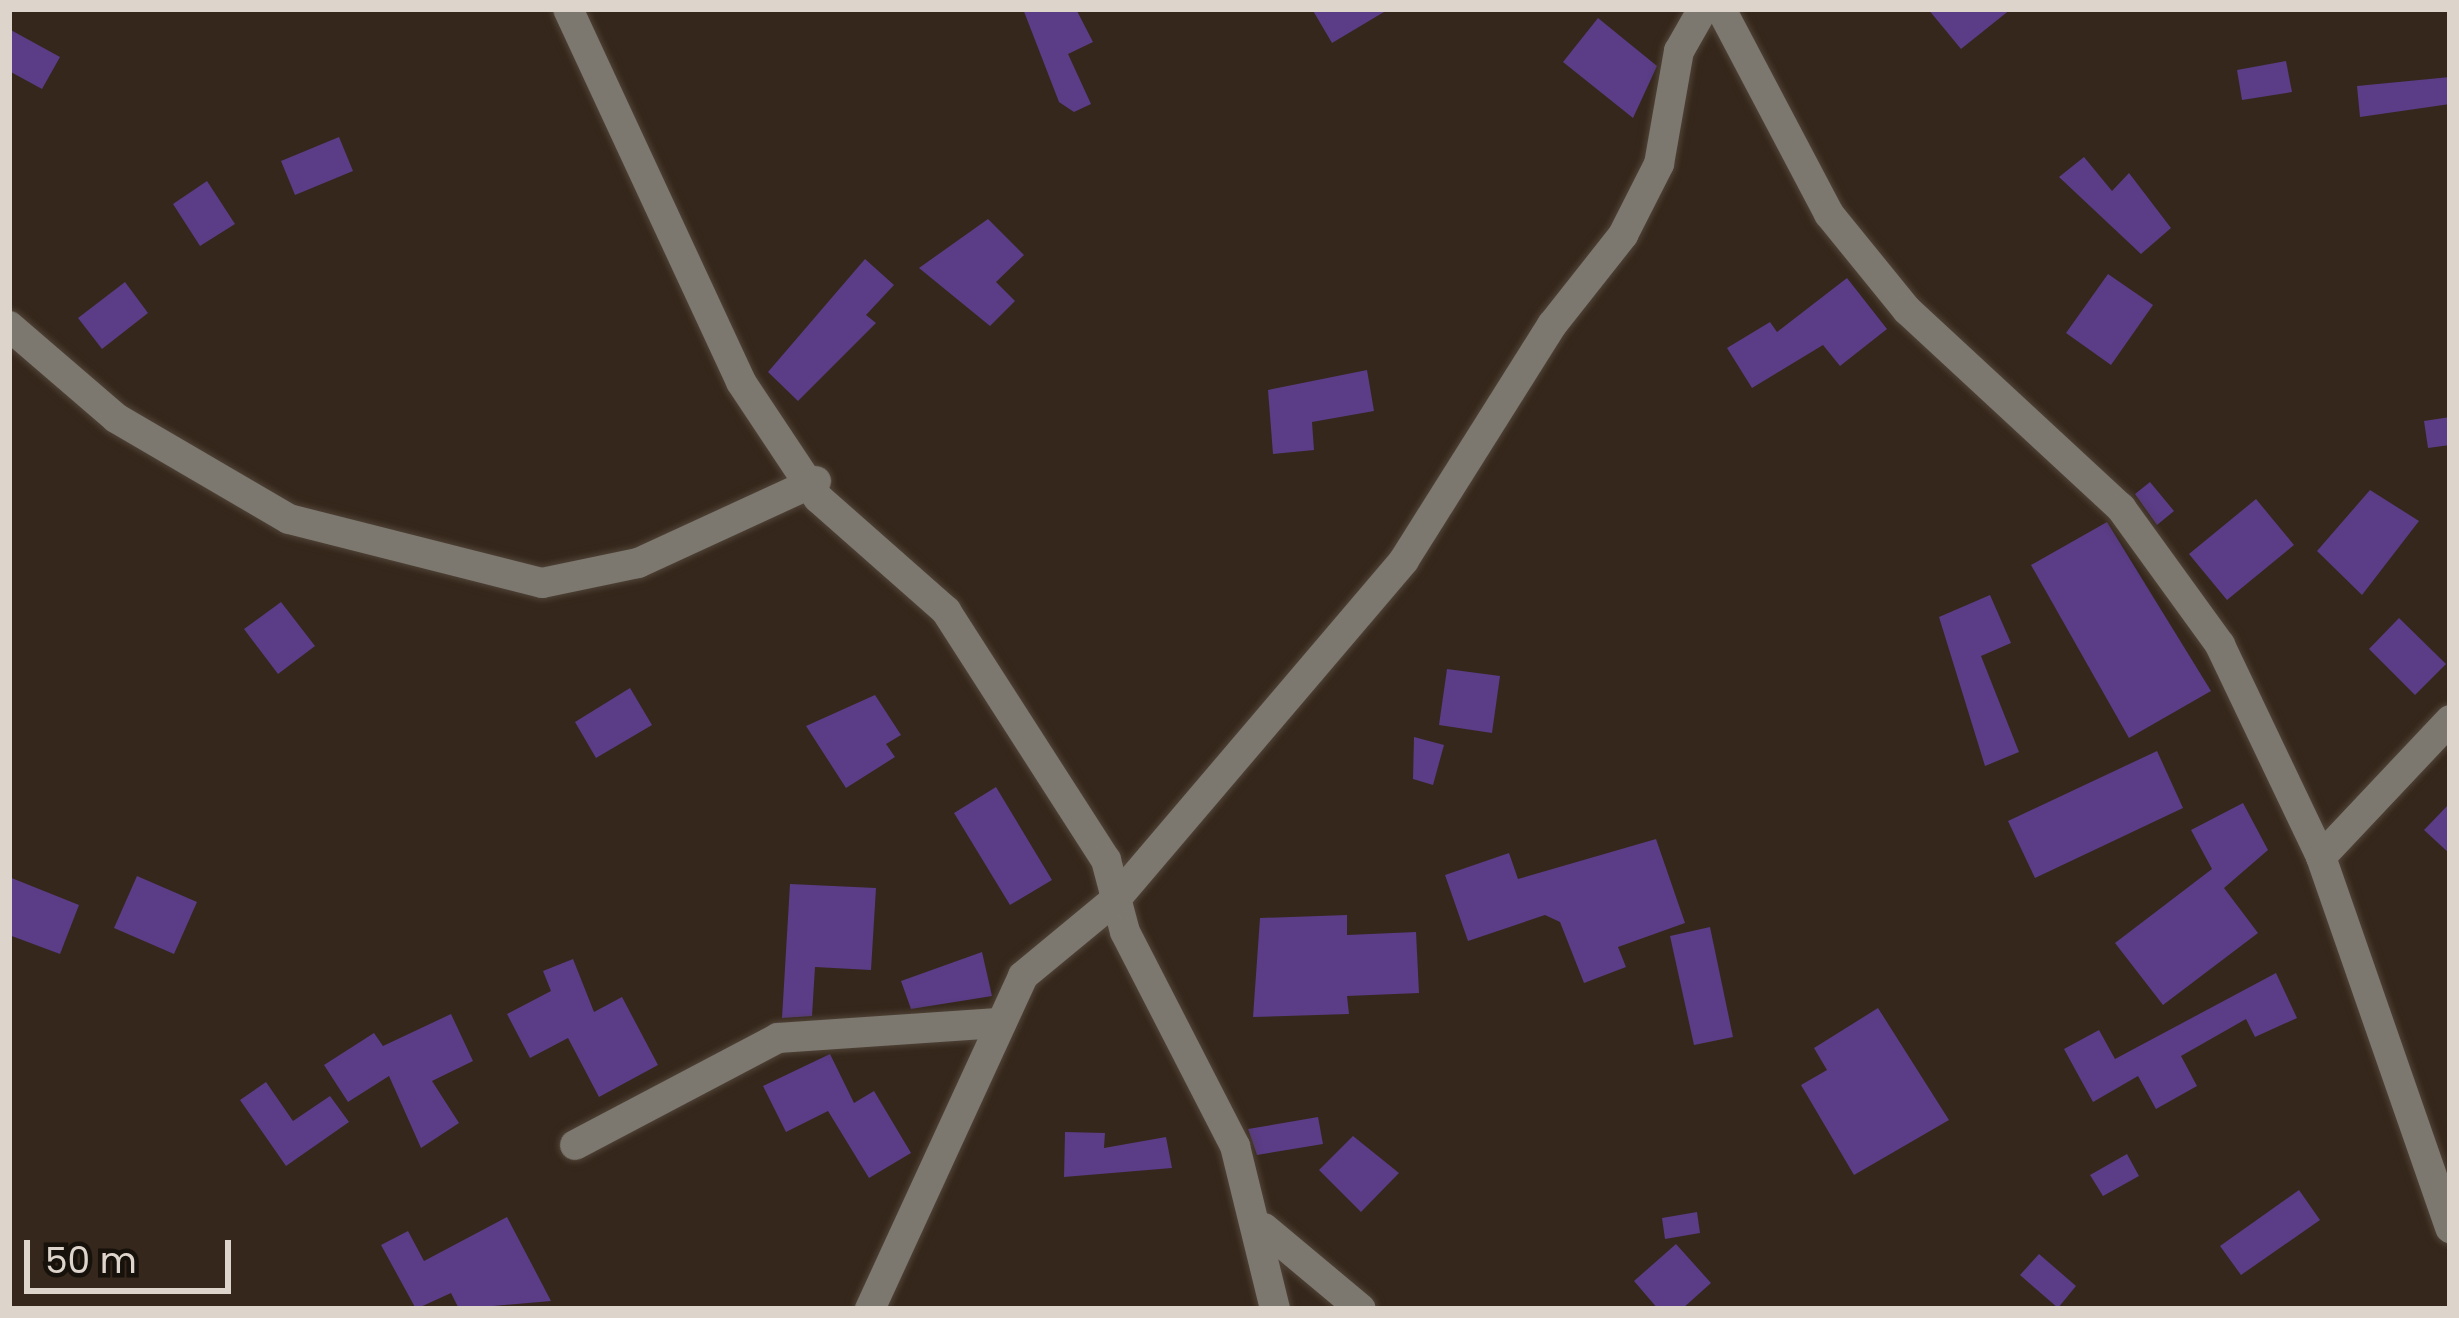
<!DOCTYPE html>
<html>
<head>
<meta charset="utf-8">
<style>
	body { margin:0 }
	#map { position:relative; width:2459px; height:1318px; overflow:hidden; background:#35271b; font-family:Poppins,sans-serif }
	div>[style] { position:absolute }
	.building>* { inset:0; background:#5a3c87 }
	.roads { filter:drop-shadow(0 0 3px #504337) drop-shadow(0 0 3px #504337) }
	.minor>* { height:30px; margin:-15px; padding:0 15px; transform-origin:15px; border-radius:15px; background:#7c7870 }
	span { translate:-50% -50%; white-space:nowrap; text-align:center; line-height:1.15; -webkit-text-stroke:10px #17110c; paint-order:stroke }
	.frame { position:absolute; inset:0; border:12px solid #ddd4cc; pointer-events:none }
	.scale { position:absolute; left:24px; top:1240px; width:207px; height:54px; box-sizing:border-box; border:6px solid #ddd4cc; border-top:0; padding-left:15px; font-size:36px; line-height:42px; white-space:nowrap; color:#ddd4cc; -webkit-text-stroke:9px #17110c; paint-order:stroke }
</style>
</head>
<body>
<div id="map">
	<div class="building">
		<div style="clip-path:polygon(1023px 9px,1076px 9px,1093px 42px,1068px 54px,1091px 104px,1074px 112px,1059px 102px)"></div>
		<div style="clip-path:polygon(1312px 9px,1389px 9px,1332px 43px)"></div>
		<div style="clip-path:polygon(1928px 9px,2011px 9px,1961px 49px)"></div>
		<div style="clip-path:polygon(1598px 18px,1657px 66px,1633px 118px,1563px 62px)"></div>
		<div style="clip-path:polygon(9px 29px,60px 57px,42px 89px,9px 71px)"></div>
		<div style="clip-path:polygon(2286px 61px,2292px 92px,2242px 100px,2237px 70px)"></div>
		<div style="clip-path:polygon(2450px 77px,2450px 104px,2360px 117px,2357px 86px)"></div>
		<div style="clip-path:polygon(339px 137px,353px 171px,295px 195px,281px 161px)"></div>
		<div style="clip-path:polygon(2084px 157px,2112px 191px,2129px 173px,2171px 228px,2141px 254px,2059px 177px)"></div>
		<div style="clip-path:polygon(207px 181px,235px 224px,200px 246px,173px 204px)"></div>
		<div style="clip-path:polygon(988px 219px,1024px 255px,996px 282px,1015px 301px,990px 326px,919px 268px)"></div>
		<div style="clip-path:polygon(865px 259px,894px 285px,866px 315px,876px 323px,798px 401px,768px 372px)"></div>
		<div style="clip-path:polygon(2108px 274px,2153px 305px,2111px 365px,2066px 333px)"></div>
		<div style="clip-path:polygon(1847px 278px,1887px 329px,1840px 366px,1823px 345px,1752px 388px,1727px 348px,1770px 322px,1777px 332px)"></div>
		<div style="clip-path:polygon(125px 282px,148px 313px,102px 349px,78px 318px)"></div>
		<div style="clip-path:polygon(1367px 370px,1374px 411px,1312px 422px,1314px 450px,1273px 454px,1268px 390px)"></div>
		<div style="clip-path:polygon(2450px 417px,2450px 445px,2428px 448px,2424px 421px)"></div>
		<div style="clip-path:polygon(2150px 482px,2174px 511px,2157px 525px,2135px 494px)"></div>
		<div style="clip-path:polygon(2370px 490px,2419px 521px,2362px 595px,2317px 551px)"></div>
		<div style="clip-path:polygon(2256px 499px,2294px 545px,2227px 600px,2189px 554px)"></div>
		<div style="clip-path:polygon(2107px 522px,2211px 691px,2129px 738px,2031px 565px)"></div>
		<div style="clip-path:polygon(1990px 595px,2011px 643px,1981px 656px,2019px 752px,1985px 766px,1939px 617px)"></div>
		<div style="clip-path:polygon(281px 602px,315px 646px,278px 674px,244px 629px)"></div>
		<div style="clip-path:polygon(2399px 618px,2446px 664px,2415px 695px,2369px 649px)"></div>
		<div style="clip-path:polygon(1447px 669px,1500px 676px,1492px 733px,1439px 725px)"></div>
		<div style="clip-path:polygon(630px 688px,652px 725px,596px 758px,575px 722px)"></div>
		<div style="clip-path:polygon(875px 695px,901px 735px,886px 744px,895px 757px,846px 788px,806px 726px)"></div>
		<div style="clip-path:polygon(1414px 737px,1444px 745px,1433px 785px,1413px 779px)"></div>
		<div style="clip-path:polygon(2157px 751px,2183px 808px,2035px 878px,2008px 821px)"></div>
		<div style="clip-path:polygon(996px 787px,1052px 880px,1010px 905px,954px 813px)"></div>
		<div style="clip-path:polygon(2243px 803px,2268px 850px,2224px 888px,2258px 933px,2163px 1005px,2115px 943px,2212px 869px,2191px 830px)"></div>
		<div style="clip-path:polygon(2450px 803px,2450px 854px,2424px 830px)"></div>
		<div style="clip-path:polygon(1656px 839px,1685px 923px,1618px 947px,1626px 967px,1584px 983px,1560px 922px,1545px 915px,1468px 941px,1445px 875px,1509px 853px,1518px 879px)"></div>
		<div style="clip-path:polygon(137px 876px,197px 902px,174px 954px,114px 928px)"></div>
		<div style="clip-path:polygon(9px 877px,79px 905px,60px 954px,9px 935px)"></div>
		<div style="clip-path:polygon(790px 884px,876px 888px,871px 970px,815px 967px,812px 1016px,782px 1018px)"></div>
		<div style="clip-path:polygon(1347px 915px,1347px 935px,1416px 932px,1419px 993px,1347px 996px,1349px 1014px,1253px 1017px,1260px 918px)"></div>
		<div style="clip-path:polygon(1710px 927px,1733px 1037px,1694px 1045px,1670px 936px)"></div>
		<div style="clip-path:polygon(982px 952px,992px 996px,911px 1009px,901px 981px)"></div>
		<div style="clip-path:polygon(573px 959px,594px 1012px,622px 997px,658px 1065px,599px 1097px,568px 1038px,530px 1058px,507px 1014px,551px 991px,543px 971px)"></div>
		<div style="clip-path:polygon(2276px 973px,2297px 1018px,2255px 1037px,2246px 1019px,2181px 1056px,2197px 1086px,2156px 1109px,2138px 1076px,2093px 1102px,2064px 1049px,2099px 1030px,2115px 1059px)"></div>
		<div style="clip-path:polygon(1878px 1008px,1949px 1120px,1854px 1175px,1801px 1085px,1827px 1070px,1814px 1048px)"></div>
		<div style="clip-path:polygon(451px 1014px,473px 1061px,432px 1081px,459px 1123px,421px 1148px,389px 1076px,348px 1102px,324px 1065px,374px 1033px,383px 1046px)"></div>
		<div style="clip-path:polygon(830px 1054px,854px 1103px,874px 1091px,911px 1153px,869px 1178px,828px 1111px,786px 1132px,763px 1086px)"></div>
		<div style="clip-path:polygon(266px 1082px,293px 1121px,330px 1096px,349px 1122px,286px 1166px,240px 1100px)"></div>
		<div style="clip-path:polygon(1318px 1117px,1323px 1144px,1257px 1155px,1248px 1129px)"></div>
		<div style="clip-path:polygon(1065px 1132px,1105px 1133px,1104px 1148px,1166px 1137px,1172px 1168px,1064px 1177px)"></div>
		<div style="clip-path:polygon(1353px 1136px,1399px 1173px,1361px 1212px,1319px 1170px)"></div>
		<div style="clip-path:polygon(2127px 1154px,2139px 1176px,2103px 1196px,2090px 1175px)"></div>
		<div style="clip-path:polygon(2299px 1190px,2320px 1220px,2241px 1275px,2220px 1246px)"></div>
		<div style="clip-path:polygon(1697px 1212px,1700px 1233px,1665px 1239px,1662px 1218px)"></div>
		<div style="clip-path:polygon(507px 1217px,551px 1301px,459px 1309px,451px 1293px,416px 1309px,381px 1245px,408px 1231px,424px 1261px)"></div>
		<div style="clip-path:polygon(1676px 1244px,1711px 1283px,1682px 1309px,1658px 1309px,1634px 1281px)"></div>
		<div style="clip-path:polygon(2039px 1254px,2076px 1286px,2058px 1308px,2020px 1275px)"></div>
	</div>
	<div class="roads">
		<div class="minor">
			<div style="left:568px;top:9px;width:411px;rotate:65.1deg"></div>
			<div style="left:741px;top:382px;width:139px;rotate:56.4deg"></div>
			<div style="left:818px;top:498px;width:171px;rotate:41.4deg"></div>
			<div style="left:946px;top:611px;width:296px;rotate:57.3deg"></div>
			<div style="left:1106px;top:860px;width:74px;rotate:75.2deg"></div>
			<div style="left:1125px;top:932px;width:241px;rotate:62.8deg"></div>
			<div style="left:1235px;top:1146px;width:168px;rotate:76.2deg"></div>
			<div style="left:1721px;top:9px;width:232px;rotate:62.2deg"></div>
			<div style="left:1829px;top:214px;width:124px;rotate:50.9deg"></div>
			<div style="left:1907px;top:310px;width:292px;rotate:42.8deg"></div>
			<div style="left:2121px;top:508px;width:169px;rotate:54.1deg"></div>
			<div style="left:2220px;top:645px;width:235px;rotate:64.5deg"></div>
			<div style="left:2321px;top:857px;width:393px;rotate:70.8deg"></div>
			<div style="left:9px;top:326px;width:141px;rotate:40.7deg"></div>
			<div style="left:116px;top:418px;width:200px;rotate:30.3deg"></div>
			<div style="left:289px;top:519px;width:261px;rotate:14.2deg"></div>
			<div style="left:542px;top:583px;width:98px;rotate:-11.8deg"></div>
			<div style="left:638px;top:563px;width:196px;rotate:-24.7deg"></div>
			<div style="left:2321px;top:857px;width:188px;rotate:-46.7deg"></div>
			<div style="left:575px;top:1145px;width:229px;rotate:-27.8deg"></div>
			<div style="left:778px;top:1038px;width:220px;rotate:-3.9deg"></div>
			<div style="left:1264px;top:1228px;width:126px;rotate:39.9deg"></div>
			<div style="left:870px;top:1309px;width:366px;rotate:-65.3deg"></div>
			<div style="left:1023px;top:976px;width:119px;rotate:-39.6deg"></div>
			<div style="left:1115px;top:900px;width:446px;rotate:-49.6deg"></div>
			<div style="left:1404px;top:560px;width:278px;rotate:-57.8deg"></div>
			<div style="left:1552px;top:325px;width:115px;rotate:-51.7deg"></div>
			<div style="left:1623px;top:235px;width:80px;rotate:-63.1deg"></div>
			<div style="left:1659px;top:164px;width:115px;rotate:-80deg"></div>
			<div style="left:1679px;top:51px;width:48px;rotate:-60.3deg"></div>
		</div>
	</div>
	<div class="frame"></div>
	<div class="scale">50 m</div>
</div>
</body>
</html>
